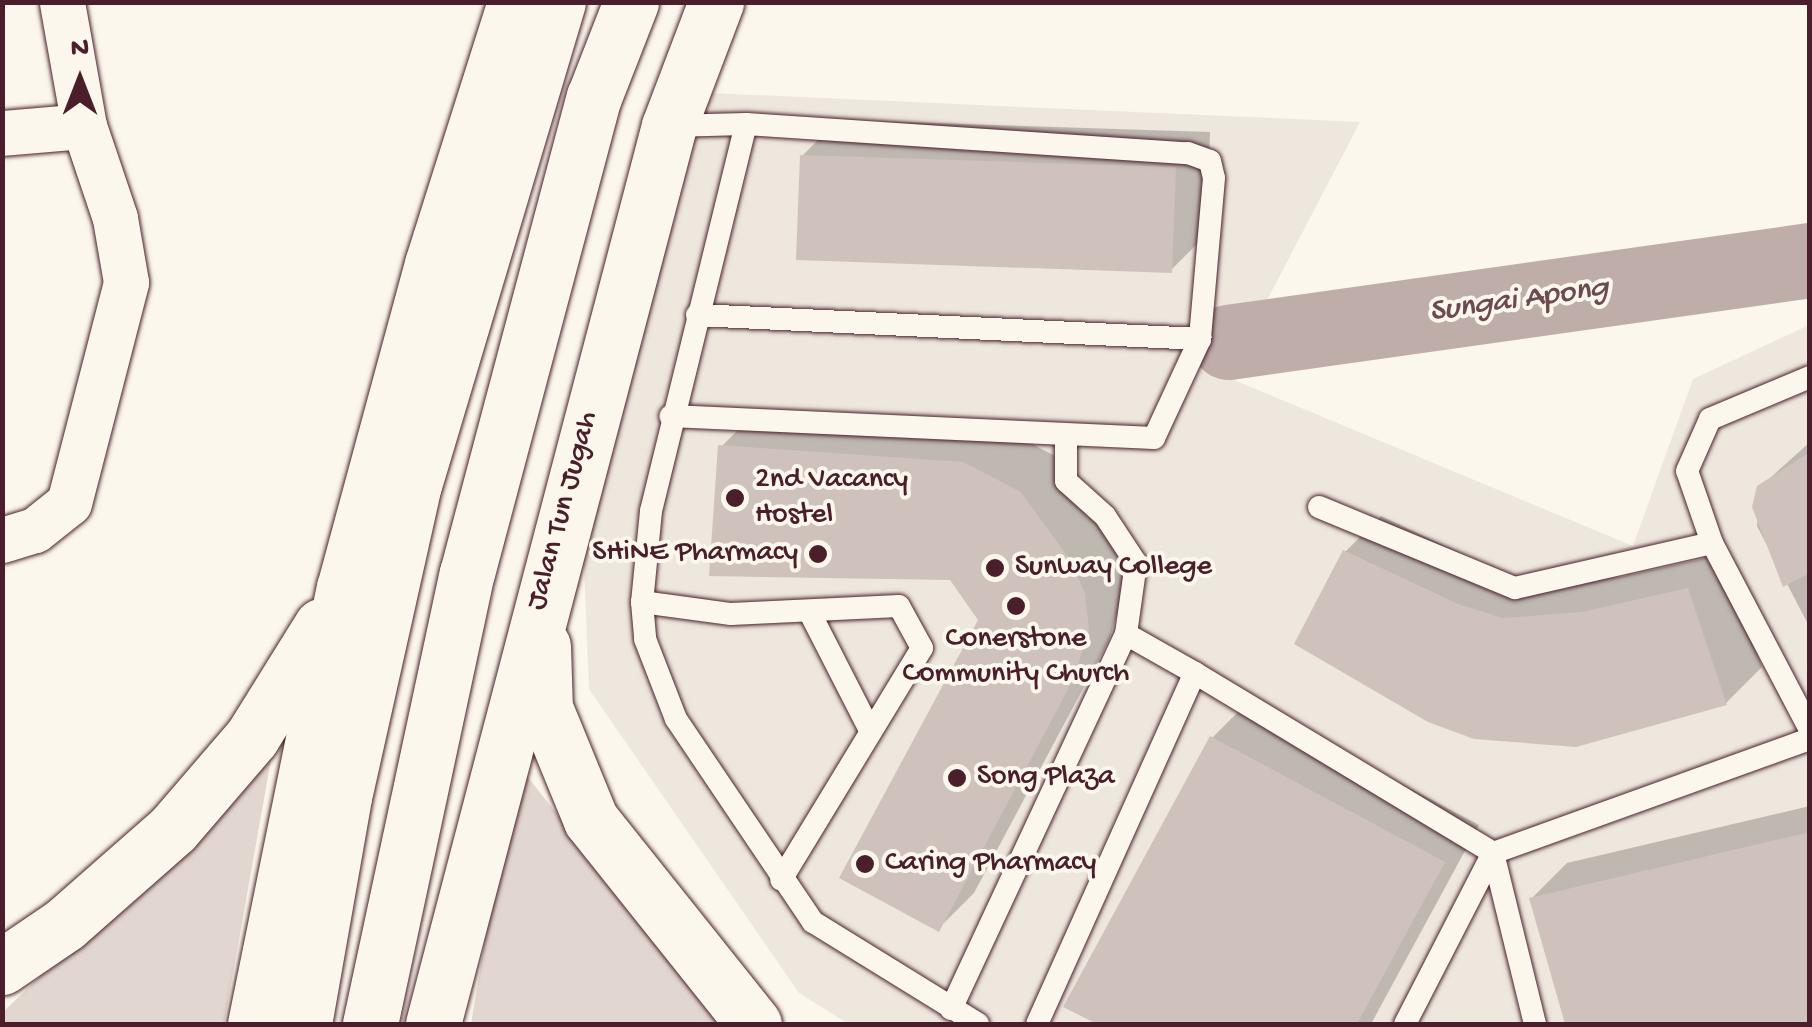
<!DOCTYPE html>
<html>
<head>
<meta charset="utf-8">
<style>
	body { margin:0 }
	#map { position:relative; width:1812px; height:1027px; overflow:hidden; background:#fbf7ec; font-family:"Gochi Hand",sans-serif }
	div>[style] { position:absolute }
	.built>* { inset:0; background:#eee7de }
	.green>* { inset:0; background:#e2d7d0 }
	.shadow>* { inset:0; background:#0003 }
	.river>* { height:75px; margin:-37.5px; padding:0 37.5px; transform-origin:37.5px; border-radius:37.5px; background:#bfadaa }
	.building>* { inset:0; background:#cfc2bc }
	.roads { filter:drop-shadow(0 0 2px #4a1f2b) drop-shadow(0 0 2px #4a1f2b) }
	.lane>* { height:22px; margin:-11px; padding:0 11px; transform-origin:11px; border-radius:11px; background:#fbf7ec }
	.street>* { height:45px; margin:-22.5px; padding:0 22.5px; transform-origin:22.5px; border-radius:22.5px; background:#fbf7ec }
	.highway>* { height:55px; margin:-27.5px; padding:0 27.5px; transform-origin:27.5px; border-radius:27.5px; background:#fbf7ec }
	.dots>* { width:28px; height:28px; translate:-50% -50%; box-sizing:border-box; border:5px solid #fbf7ec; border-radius:50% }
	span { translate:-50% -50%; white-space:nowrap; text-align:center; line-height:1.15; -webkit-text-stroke:8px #fbf7ec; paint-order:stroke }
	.poi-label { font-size:30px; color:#4a1f2b }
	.left { translate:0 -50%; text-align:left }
	.right { translate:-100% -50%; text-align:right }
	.street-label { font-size:30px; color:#4a1f2b }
	.water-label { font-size:32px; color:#6d4a51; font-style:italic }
	.frame { position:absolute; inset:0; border:5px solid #4a1f2b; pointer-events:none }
	.north { position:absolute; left:30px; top:30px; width:100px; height:100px; -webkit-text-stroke:8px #fbf7ec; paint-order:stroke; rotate:0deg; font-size:28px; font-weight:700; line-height:40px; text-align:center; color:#4a1f2b }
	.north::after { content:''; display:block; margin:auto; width:35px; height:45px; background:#4a1f2b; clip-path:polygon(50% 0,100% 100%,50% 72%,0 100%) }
</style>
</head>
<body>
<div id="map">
	<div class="built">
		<div style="clip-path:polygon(709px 93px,1360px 122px,1227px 377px,1633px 546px,1693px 379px,1809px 325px,1809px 1024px,849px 1024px,799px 993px,589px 689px,581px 491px)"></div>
	</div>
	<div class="green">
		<div style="clip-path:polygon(272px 754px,224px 1024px,3px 1024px,2px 1013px)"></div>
		<div style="clip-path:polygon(515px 761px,724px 1024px,471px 1024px)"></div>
	</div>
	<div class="shadow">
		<div style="clip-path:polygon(838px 120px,1210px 132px,1207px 234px,1171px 270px,802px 156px)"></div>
		<div style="clip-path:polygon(757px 411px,1000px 427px,1057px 457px,1120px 557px,1124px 591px,1109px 640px,974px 893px,938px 929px,981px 620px,951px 578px,721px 447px)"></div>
		<div style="clip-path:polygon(1810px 442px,1810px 628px,1757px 526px,1760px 487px)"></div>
		<div style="clip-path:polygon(1381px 516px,1494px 569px,1540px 583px,1620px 577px,1724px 554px,1762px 667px,1726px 703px,1575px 744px,1345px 552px)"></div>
		<div style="clip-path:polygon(1248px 702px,1479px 825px,1371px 1024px,1102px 1024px,1067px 1006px,1212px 738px)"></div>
		<div style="clip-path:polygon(1810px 806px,1810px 1024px,1567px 1024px,1531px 899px,1567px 863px)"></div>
	</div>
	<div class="river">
		<div style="left:1228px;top:342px;width:588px;rotate:-8.02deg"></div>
	</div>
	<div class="building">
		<div style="clip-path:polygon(800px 155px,1176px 167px,1172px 273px,796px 260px)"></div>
		<div style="clip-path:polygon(718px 445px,963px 462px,1021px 492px,1070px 560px,1085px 593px,1089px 629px,1074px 678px,939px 932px,839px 878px,978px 620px,950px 580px,709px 576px)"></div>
		<div style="clip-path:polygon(1810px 452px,1810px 573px,1783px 587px,1752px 507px,1757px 486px)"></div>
		<div style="clip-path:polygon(1343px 550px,1458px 604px,1503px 618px,1582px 612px,1688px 588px,1727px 705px,1576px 747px,1474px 739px,1428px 722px,1294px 644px)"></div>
		<div style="clip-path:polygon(1210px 736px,1445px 862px,1357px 1024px,1097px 1024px,1063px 1007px)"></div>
		<div style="clip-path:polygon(1810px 832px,1810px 1024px,1565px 1024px,1529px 898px)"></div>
	</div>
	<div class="roads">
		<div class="lane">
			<div style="left:746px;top:124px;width:398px;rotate:103.8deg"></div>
			<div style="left:651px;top:511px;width:91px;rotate:95.6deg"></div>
			<div style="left:642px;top:602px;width:37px;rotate:85deg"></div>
			<div style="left:645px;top:639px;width:86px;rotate:68.8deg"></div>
			<div style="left:676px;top:719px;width:245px;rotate:56deg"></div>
			<div style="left:813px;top:922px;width:194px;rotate:31.7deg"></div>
			<div style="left:669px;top:126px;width:77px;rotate:-1.5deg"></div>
			<div style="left:746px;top:124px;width:443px;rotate:3.8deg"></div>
			<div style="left:1188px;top:153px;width:23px;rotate:20deg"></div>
			<div style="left:1210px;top:161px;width:17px;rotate:77deg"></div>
			<div style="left:1214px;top:178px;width:162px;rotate:95deg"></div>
			<div style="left:1200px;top:339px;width:109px;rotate:114.9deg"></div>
			<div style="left:1154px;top:438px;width:484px;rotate:-177.4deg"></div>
			<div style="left:697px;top:315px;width:504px;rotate:2.73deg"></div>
			<div style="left:1319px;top:507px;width:212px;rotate:22.5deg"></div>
			<div style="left:1515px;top:588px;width:202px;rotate:-12.9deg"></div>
			<div style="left:1712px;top:543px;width:211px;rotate:62.3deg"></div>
			<div style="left:1712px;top:543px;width:76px;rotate:-109.1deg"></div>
			<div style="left:1687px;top:471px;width:57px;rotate:-66.1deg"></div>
			<div style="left:1710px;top:419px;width:108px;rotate:-22.8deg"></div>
			<div style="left:642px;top:602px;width:90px;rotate:7.7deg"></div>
			<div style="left:731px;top:614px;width:168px;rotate:-2.7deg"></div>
			<div style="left:899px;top:606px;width:48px;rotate:61.3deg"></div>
			<div style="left:922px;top:648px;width:271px;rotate:121.3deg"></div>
			<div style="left:809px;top:611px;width:134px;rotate:62.9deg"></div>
			<div style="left:1126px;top:634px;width:79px;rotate:29.5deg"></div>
			<div style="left:951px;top:1009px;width:414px;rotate:-65deg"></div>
			<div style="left:1126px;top:634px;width:72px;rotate:-82deg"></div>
			<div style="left:1136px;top:563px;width:56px;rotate:-123.4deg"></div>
			<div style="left:1105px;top:516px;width:52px;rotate:-138.1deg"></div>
			<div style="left:1066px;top:481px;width:46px;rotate:-90deg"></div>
			<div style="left:1037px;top:1024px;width:385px;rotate:-65.8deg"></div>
			<div style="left:1195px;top:673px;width:348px;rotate:31.1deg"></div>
			<div style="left:1493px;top:853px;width:337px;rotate:-19.8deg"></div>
			<div style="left:1405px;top:1024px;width:192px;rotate:-62.8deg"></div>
			<div style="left:1493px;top:853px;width:176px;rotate:76.2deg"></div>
		</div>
		<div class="street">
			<div style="left:2px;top:133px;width:82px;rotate:-4.9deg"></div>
			<div style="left:2px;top:540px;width:34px;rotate:-17deg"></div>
			<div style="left:35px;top:530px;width:43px;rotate:-38.5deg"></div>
			<div style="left:69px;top:503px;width:228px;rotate:-75.5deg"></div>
			<div style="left:126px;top:282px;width:65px;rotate:-99.8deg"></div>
			<div style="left:115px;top:218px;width:97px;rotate:-108.6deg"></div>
			<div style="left:84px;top:126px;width:126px;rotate:-100.1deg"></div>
		</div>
		<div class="highway">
			<div style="left:543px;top:646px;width:62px;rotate:88.2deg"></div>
			<div style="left:545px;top:708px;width:121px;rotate:67.7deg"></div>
			<div style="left:591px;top:820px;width:261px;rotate:51.4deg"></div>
			<div style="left:2px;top:967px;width:76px;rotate:-34.3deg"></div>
			<div style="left:65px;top:924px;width:144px;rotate:-41.3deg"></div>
			<div style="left:173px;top:829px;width:121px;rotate:-49.3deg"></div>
			<div style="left:252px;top:737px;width:131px;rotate:-58.1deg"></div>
			<div style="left:255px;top:1024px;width:445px;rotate:-78.5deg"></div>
			<div style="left:344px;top:588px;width:336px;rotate:-74.8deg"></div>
			<div style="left:432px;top:264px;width:275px;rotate:-72.4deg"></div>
			<div style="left:304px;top:1024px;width:230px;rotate:-80deg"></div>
			<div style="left:344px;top:797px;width:320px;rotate:-77.4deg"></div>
			<div style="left:414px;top:485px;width:504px;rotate:-73.4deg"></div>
			<div style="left:370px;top:1024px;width:461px;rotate:-77.9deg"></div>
			<div style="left:467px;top:573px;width:493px;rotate:-75.1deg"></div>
			<div style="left:594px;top:97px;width:102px;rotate:-68.7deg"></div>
			<div style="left:433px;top:1024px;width:928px;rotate:-75.28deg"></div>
			<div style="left:669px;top:126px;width:133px;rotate:-69.2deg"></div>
		</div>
	</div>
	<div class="dots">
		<div style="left:735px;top:498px;background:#4a1f2b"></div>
		<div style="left:818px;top:554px;background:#4a1f2b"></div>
		<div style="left:995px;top:568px;background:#4a1f2b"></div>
		<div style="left:1016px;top:606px;background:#4a1f2b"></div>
		<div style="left:957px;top:778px;background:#4a1f2b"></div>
		<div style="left:865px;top:864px;background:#4a1f2b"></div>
	</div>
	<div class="poi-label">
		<span class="left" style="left:755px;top:498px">2nd Vacancy<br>Hostel</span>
		<span class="right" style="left:798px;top:554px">SHiNE Pharmacy</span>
		<span class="left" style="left:1015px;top:568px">Sunway College</span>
		<span style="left:1016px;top:657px">Conerstone<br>Community Church</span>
		<span class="left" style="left:977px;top:778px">Song Plaza</span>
		<span class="left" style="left:885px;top:864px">Caring Pharmacy</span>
	</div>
	<div class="street-label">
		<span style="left:564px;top:511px;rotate:-75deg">Jalan Tun Jugah</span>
	</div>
	<div class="water-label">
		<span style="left:1519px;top:301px;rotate:-8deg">Sungai Apong</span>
	</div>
	<div class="frame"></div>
	<div class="north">N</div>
</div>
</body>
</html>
